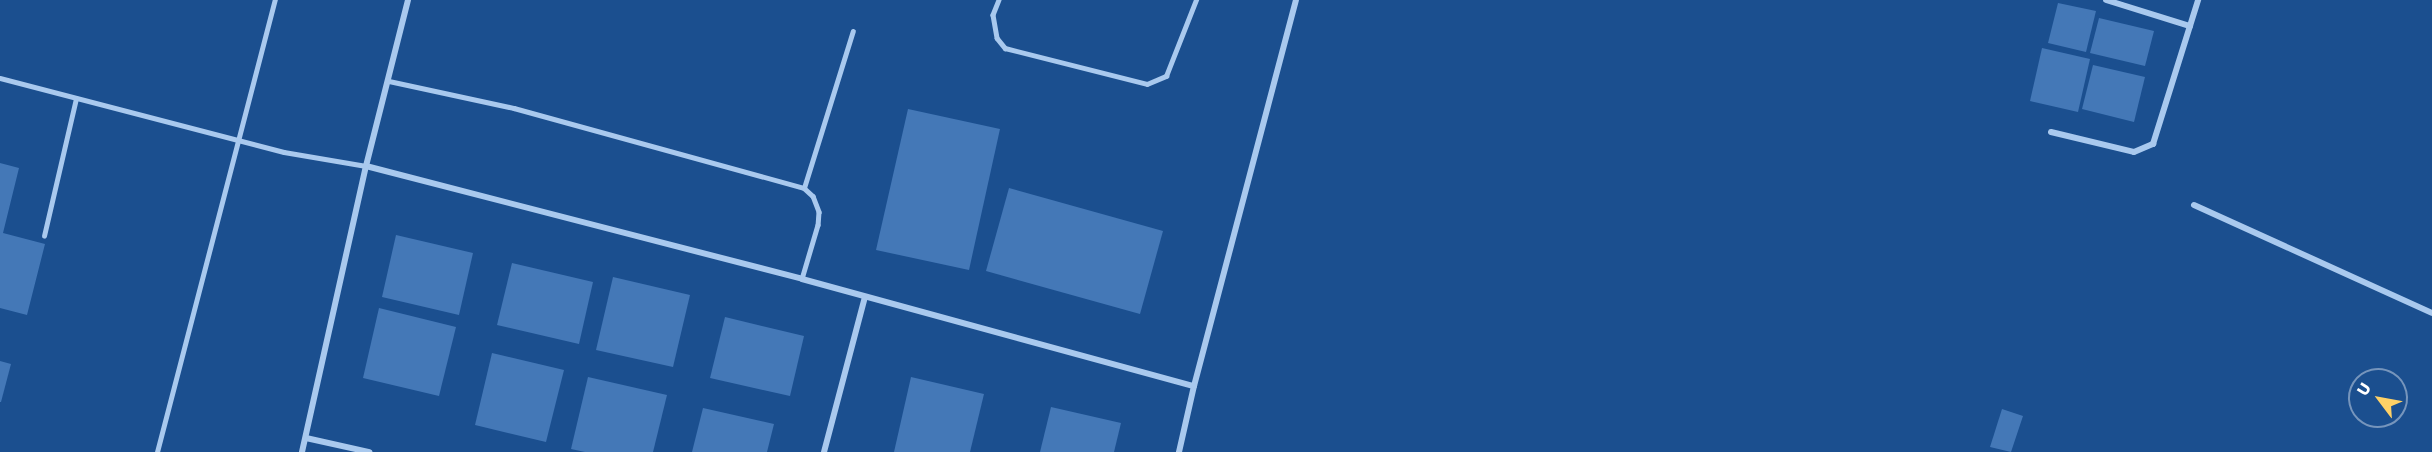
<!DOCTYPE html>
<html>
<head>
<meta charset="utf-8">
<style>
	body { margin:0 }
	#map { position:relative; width:2432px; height:452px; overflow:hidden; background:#1b4f8f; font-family:Poppins,sans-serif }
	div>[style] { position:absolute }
	.building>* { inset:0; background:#4478b7 }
	.lane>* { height:4.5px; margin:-2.25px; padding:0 2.25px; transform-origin:2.25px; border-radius:2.25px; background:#a9c9ee }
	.street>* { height:6px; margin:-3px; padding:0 3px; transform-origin:3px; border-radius:3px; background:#a9c9ee }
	span { translate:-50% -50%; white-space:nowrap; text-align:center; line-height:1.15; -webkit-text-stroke:4.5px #1b4f8f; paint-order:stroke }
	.north { position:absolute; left:2348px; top:368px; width:60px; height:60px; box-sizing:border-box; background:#1b4f8f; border:2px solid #7695bc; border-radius:50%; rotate:302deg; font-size:16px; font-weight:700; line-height:24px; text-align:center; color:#fff }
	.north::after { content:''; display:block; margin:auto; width:21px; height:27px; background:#ffd166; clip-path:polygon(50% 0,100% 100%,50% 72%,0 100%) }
</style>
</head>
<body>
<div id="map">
	<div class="building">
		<div style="clip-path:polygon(2058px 3px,2096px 11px,2086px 52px,2048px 43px)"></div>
		<div style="clip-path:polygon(2099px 18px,2154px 31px,2145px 66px,2090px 53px)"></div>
		<div style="clip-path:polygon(2042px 48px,2090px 59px,2078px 112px,2030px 101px)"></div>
		<div style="clip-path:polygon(2093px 65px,2145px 77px,2134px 122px,2082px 109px)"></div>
		<div style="clip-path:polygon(908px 109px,1000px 129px,969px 270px,876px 250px)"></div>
		<div style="clip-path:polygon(0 163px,19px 168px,3px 233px,45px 244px,27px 315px,0 308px)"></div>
		<div style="clip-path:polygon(1009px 188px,1163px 231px,1140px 314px,986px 271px)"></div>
		<div style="clip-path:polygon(396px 235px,473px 253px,459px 315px,382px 297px)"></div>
		<div style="clip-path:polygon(512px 263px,593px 282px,579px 344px,497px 325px)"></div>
		<div style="clip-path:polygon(613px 277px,690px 295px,673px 367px,596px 350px)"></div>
		<div style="clip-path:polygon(379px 308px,456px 327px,439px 396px,363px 378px)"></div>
		<div style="clip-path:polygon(725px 317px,804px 336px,790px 396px,710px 378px)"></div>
		<div style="clip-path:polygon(492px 353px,564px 370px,546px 442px,475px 425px)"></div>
		<div style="clip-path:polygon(0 361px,11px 364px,1px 402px,0 402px)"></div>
		<div style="clip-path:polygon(588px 377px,667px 395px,653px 452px,585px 452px,571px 449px)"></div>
		<div style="clip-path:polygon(911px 377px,984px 394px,970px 452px,894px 452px)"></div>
		<div style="clip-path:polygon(1051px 407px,1121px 423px,1114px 452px,1040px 452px)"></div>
		<div style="clip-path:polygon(703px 408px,774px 424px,767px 452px,692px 452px)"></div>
		<div style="clip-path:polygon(2002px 409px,2023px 416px,2011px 452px,1990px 447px)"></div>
	</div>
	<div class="lane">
		<div style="left:999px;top:0;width:16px;rotate:112deg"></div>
		<div style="left:993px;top:15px;width:23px;rotate:80deg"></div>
		<div style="left:997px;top:38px;width:13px;rotate:51deg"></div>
		<div style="left:1005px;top:48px;width:146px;rotate:14.2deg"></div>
		<div style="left:1147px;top:84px;width:21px;rotate:-23deg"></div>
		<div style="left:1166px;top:76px;width:82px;rotate:-68.5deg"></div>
		<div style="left:0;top:78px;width:293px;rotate:14.6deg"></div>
		<div style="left:284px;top:152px;width:83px;rotate:9.7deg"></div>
		<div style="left:389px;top:81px;width:128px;rotate:12.2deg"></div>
		<div style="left:514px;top:108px;width:301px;rotate:15.4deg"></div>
		<div style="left:804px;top:188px;width:12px;rotate:42deg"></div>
		<div style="left:813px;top:196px;width:17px;rotate:69deg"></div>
		<div style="left:819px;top:212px;width:13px;rotate:94deg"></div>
		<div style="left:818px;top:225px;width:56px;rotate:106.5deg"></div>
		<div style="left:804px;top:188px;width:164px;rotate:-72.7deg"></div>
		<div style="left:44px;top:236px;width:141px;rotate:-76.9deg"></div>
		<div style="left:157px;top:452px;width:467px;rotate:-75.4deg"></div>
	</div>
	<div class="street">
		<div style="left:2106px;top:0;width:88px;rotate:17.2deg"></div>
		<div style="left:2051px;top:132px;width:85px;rotate:13.5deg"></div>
		<div style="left:2134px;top:152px;width:21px;rotate:-23deg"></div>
		<div style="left:2153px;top:144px;width:151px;rotate:-72.6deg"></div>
		<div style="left:366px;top:166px;width:450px;rotate:14.5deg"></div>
		<div style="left:802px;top:279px;width:406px;rotate:15.3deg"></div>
		<div style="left:2194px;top:205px;width:261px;rotate:24.4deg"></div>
		<div style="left:306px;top:438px;width:65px;rotate:12.5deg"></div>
		<div style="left:302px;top:452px;width:293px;rotate:-77.4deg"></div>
		<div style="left:366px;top:166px;width:171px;rotate:-75.8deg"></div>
		<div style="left:824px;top:452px;width:160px;rotate:-75.2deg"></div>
		<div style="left:1179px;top:452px;width:68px;rotate:-77.2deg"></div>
		<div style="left:1194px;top:386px;width:399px;rotate:-75.2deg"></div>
	</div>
	<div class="north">U</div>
</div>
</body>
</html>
